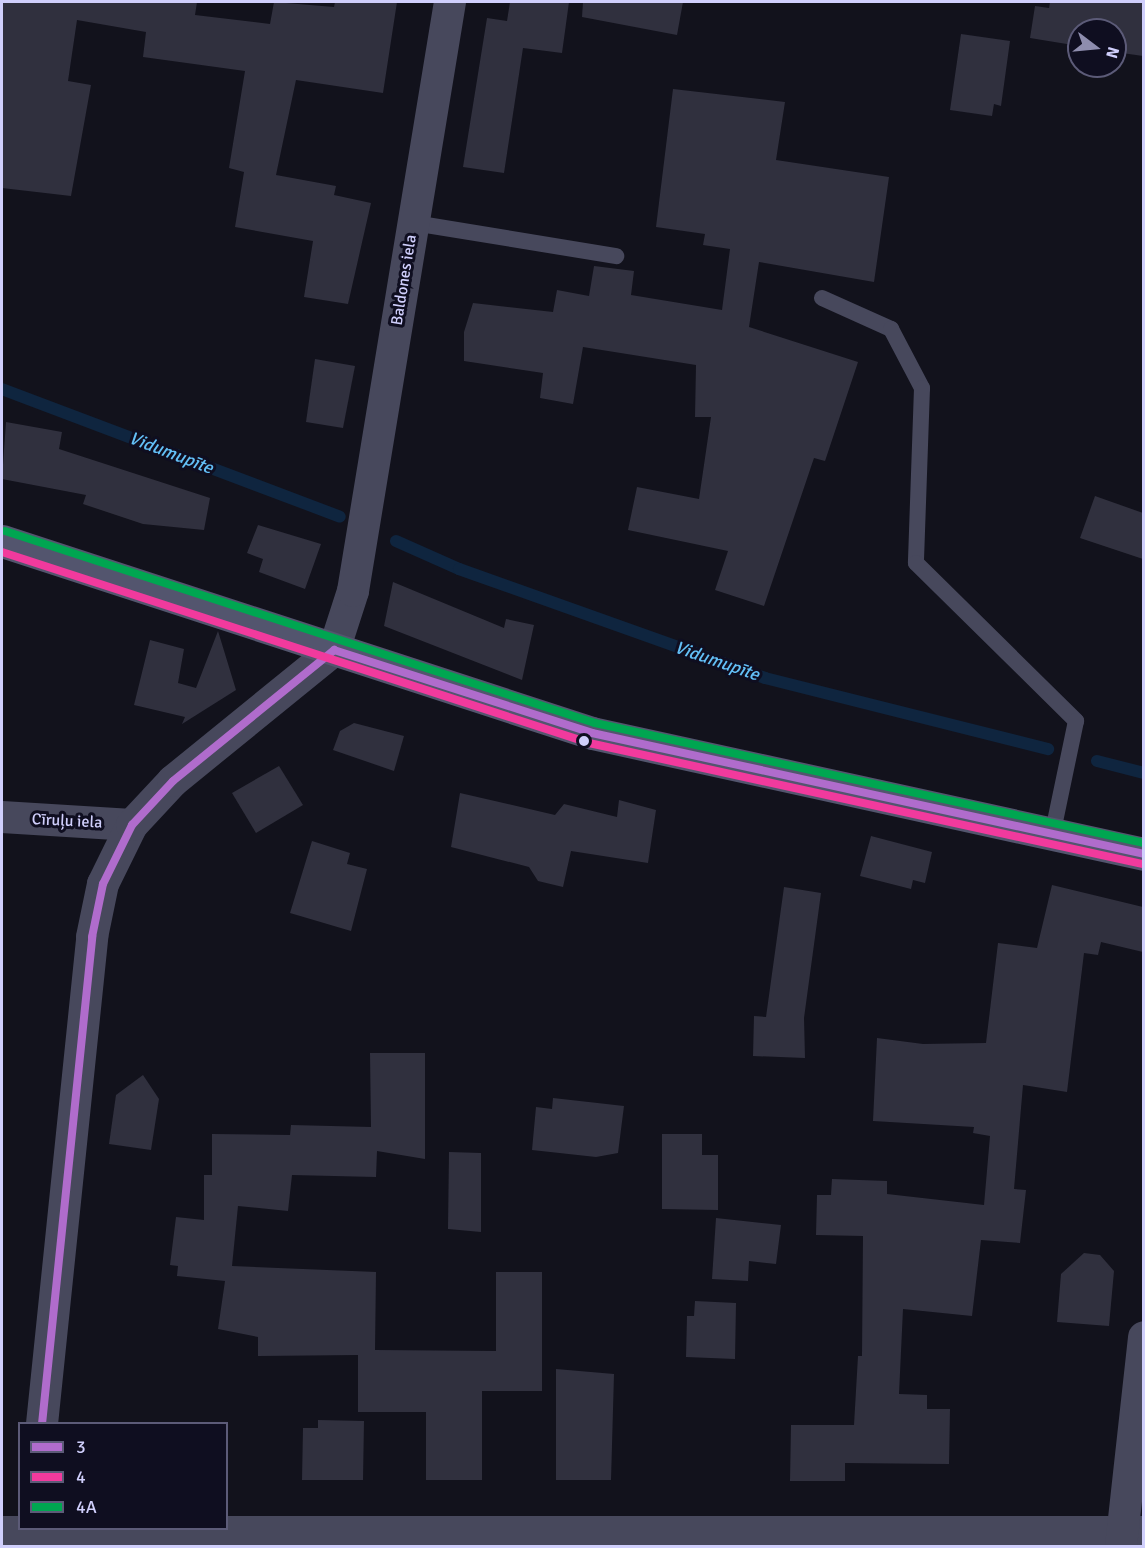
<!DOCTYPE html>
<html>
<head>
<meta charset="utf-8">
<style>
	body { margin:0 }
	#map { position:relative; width:1145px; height:1548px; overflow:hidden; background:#12121c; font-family:Signika,sans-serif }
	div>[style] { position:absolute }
	.stream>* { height:12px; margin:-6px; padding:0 6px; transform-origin:6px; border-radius:6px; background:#0f253f }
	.building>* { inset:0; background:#30303e }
	.lane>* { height:16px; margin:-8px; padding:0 8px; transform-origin:8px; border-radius:8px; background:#47485c }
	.street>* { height:32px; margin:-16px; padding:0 16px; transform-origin:16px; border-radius:16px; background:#47485c }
	.secondary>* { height:33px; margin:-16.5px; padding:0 16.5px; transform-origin:16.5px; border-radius:16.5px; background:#53556e }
	.bus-1>* { height:8px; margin:-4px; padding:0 4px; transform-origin:4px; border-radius:4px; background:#b06ccc }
	.bus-2>* { height:8px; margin:-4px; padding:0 4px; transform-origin:4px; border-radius:4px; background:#f13a9d }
	.bus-3>* { height:8px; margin:-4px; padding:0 4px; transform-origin:4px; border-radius:4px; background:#00a651 }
	.dots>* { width:16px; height:16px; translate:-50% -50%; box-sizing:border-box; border:3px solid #0f0e20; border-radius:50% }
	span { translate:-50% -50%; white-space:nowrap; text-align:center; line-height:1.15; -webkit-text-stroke:6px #0f0e20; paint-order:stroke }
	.street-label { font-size:16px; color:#d0cffc }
	.water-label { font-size:18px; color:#63c0f7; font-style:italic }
	.frame { position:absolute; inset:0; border:3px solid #d0cffc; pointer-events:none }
	.legend { position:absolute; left:18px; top:1422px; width:210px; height:108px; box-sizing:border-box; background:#0f0e20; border:2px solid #5c5b78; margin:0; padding:8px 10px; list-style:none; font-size:18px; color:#d0cffc }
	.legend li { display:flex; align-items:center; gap:12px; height:30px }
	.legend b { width:30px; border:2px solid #5c5b78 }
	.north { position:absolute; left:1067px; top:18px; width:60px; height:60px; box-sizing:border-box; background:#0f0e20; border:2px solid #5c5b78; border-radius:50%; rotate:106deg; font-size:16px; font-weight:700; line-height:24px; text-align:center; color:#d0cffc }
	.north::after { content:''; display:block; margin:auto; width:21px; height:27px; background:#8e8dae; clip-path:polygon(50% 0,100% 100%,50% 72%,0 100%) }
</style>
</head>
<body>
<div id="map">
	<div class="stream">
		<div style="left:2px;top:389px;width:361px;rotate:20.7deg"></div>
		<div style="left:396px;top:541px;width:69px;rotate:24deg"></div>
		<div style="left:459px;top:569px;width:325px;rotate:19.6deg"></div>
		<div style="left:765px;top:678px;width:292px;rotate:14.1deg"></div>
		<div style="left:1097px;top:761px;width:49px;rotate:14.3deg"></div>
	</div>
	<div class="building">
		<div style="clip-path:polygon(2px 2px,197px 2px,195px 15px,270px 24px,274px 2px,334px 7px,335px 2px,397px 2px,383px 93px,296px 80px,276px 175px,336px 186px,334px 195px,371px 203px,348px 304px,304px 297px,313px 241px,235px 227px,244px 172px,229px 168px,245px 71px,143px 57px,146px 32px,77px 20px,68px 81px,91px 85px,71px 196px,2px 188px)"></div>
		<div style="clip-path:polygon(510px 2px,569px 2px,562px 53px,523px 48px,504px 173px,463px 167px,487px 18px,507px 21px)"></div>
		<div style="clip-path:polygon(583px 2px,683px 2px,677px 35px,582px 17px)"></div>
		<div style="clip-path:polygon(1050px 2px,1143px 2px,1143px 56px,1115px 52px,1115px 30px,1079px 30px,1079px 46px,1030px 38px,1035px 6px,1049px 8px)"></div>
		<div style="clip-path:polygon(961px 34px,1010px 41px,1001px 106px,994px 104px,992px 116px,950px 110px)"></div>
		<div style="clip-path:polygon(673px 89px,785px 102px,776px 160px,889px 177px,874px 282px,759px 262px,749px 327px,858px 362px,825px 461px,814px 458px,764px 606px,715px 590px,728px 551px,628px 530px,637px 487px,699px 499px,711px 417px,695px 417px,696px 365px,583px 347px,573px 404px,540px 398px,543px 373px,464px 361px,464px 332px,473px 303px,553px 312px,557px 290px,589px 296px,594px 266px,634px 271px,631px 295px,722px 310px,730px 249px,703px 245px,705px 234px,656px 227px)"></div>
		<div style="clip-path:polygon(315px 359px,355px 366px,343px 428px,306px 422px)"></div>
		<div style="clip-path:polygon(6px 422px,62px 432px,59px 449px,210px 498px,204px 530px,143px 524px,83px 504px,86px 495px,2px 479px)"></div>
		<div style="clip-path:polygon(1095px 496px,1143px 513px,1143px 559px,1080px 538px)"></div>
		<div style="clip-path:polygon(258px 525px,321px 544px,305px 589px,259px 572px,263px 559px,247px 553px)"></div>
		<div style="clip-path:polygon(393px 582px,504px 628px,506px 619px,534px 625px,522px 680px,384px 626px)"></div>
		<div style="clip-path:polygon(218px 631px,236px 690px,182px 724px,185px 717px,134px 705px,150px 640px,184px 649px,178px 683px,196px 688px)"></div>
		<div style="clip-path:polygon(354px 723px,404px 736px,394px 771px,333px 750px,340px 731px)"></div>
		<div style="clip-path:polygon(279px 766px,303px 805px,256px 833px,232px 793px)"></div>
		<div style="clip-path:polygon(460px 793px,555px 815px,564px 804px,617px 817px,619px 800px,656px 810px,648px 863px,571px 851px,563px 887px,538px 881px,529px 867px,451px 847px)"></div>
		<div style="clip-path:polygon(871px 836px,932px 852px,925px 883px,913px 880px,911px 889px,860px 876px)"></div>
		<div style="clip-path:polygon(312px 841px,350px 853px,347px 864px,367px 869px,351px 931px,290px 913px)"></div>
		<div style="clip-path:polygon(1052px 885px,1143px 907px,1143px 952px,1101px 942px,1098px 955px,1084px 953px,1067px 1092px,1023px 1085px,1014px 1189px,1026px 1190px,1020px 1243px,981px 1240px,972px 1316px,903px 1309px,899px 1394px,927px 1395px,927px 1409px,950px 1409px,949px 1464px,845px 1463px,845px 1481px,790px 1481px,791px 1425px,854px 1425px,858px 1356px,862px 1356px,863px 1236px,816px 1235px,817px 1195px,831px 1195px,832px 1179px,887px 1181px,887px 1194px,984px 1205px,990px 1136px,973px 1133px,974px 1127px,873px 1121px,877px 1038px,923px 1044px,986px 1043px,998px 943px,1037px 948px)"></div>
		<div style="clip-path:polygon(784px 887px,821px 893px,804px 1018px,805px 1058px,753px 1056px,754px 1016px,766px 1017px)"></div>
		<div style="clip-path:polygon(370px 1053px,425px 1053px,425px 1159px,377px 1151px,376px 1177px,292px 1175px,288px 1211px,238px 1206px,232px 1266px,376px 1272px,375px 1350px,496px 1351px,496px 1272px,542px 1272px,542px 1391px,482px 1391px,482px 1480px,426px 1480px,426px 1412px,358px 1412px,358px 1355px,258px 1356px,258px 1337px,218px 1329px,225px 1281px,177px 1276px,178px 1266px,170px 1265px,176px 1217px,204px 1220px,204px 1175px,212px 1175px,212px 1134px,290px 1135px,291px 1125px,371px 1127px)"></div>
		<div style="clip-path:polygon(143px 1075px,159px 1099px,151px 1150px,109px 1144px,116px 1095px)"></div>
		<div style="clip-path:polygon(553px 1098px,624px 1106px,618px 1153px,596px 1157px,532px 1150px,536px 1107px,552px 1109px)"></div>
		<div style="clip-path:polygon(662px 1134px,702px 1134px,702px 1155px,718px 1155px,718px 1210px,662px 1209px)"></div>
		<div style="clip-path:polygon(449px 1152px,481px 1153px,481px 1232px,448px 1229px)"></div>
		<div style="clip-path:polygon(716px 1218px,781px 1225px,776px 1264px,749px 1261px,748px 1281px,712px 1279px)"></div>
		<div style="clip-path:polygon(1084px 1253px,1100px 1255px,1114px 1271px,1109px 1326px,1057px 1322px,1061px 1274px)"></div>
		<div style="clip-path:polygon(695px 1301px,736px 1303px,735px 1359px,686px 1357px,687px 1316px,694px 1316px)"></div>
		<div style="clip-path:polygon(556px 1369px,614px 1374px,611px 1480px,556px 1480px)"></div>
		<div style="clip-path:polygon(318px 1420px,364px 1421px,363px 1480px,302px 1480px,303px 1428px,318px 1428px)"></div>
	</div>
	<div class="lane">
		<div style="left:414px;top:223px;width:205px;rotate:9.3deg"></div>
		<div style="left:822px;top:298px;width:76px;rotate:24.2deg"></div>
		<div style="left:891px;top:329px;width:67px;rotate:62.3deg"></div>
		<div style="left:922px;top:388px;width:175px;rotate:92deg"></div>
		<div style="left:916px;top:563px;width:225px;rotate:44.6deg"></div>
		<div style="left:1076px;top:721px;width:117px;rotate:101.8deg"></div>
	</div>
	<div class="street">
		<div style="left:2px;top:817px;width:130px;rotate:3.5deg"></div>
		<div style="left:42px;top:1424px;width:490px;rotate:-84.1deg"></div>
		<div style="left:92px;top:937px;width:54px;rotate:-78.3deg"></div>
		<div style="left:103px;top:884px;width:66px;rotate:-63.8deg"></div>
		<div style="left:132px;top:825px;width:60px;rotate:-47deg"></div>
		<div style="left:173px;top:781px;width:208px;rotate:-39.1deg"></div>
		<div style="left:334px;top:650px;width:62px;rotate:-72.1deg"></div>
		<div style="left:353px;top:591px;width:597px;rotate:-80.65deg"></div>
		<div style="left:2px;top:1532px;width:1142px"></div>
		<div style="left:1121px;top:1546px;width:210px;rotate:-83.7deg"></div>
	</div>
	<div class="secondary">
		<div style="left:2px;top:541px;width:620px;rotate:18.03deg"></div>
		<div style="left:592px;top:733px;width:565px;rotate:12.36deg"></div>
	</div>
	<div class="bus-1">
		<div style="left:334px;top:650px;width:271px;rotate:17.8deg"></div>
		<div style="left:592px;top:733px;width:565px;rotate:12.36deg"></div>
		<div style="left:42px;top:1424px;width:490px;rotate:-84.1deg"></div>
		<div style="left:92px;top:937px;width:54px;rotate:-78.3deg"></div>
		<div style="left:103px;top:884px;width:66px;rotate:-63.8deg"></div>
		<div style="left:132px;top:825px;width:60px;rotate:-47deg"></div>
		<div style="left:173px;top:781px;width:208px;rotate:-39.1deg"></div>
	</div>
	<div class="bus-2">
		<div style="left:2px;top:552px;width:617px;rotate:18.02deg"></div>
		<div style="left:589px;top:743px;width:566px;rotate:12.34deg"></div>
	</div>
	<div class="bus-3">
		<div style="left:5px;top:531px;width:620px;rotate:18.03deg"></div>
		<div style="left:595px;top:723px;width:562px;rotate:12.33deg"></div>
	</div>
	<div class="dots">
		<div style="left:584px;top:741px;background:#d0cffc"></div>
	</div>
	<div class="street-label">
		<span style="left:404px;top:280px;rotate:-81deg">Baldones iela</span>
		<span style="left:67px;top:821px;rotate:3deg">Cīruļu iela</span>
	</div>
	<div class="water-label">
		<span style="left:171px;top:453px;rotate:21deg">Vidumupīte</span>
		<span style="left:717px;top:661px;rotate:19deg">Vidumupīte</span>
	</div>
	<div class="frame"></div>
	<ul class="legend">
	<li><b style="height:8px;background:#b06ccc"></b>3</li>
	<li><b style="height:8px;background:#f13a9d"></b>4</li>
	<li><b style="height:8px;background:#00a651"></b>4A</li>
	</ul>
	<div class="north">N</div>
</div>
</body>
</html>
